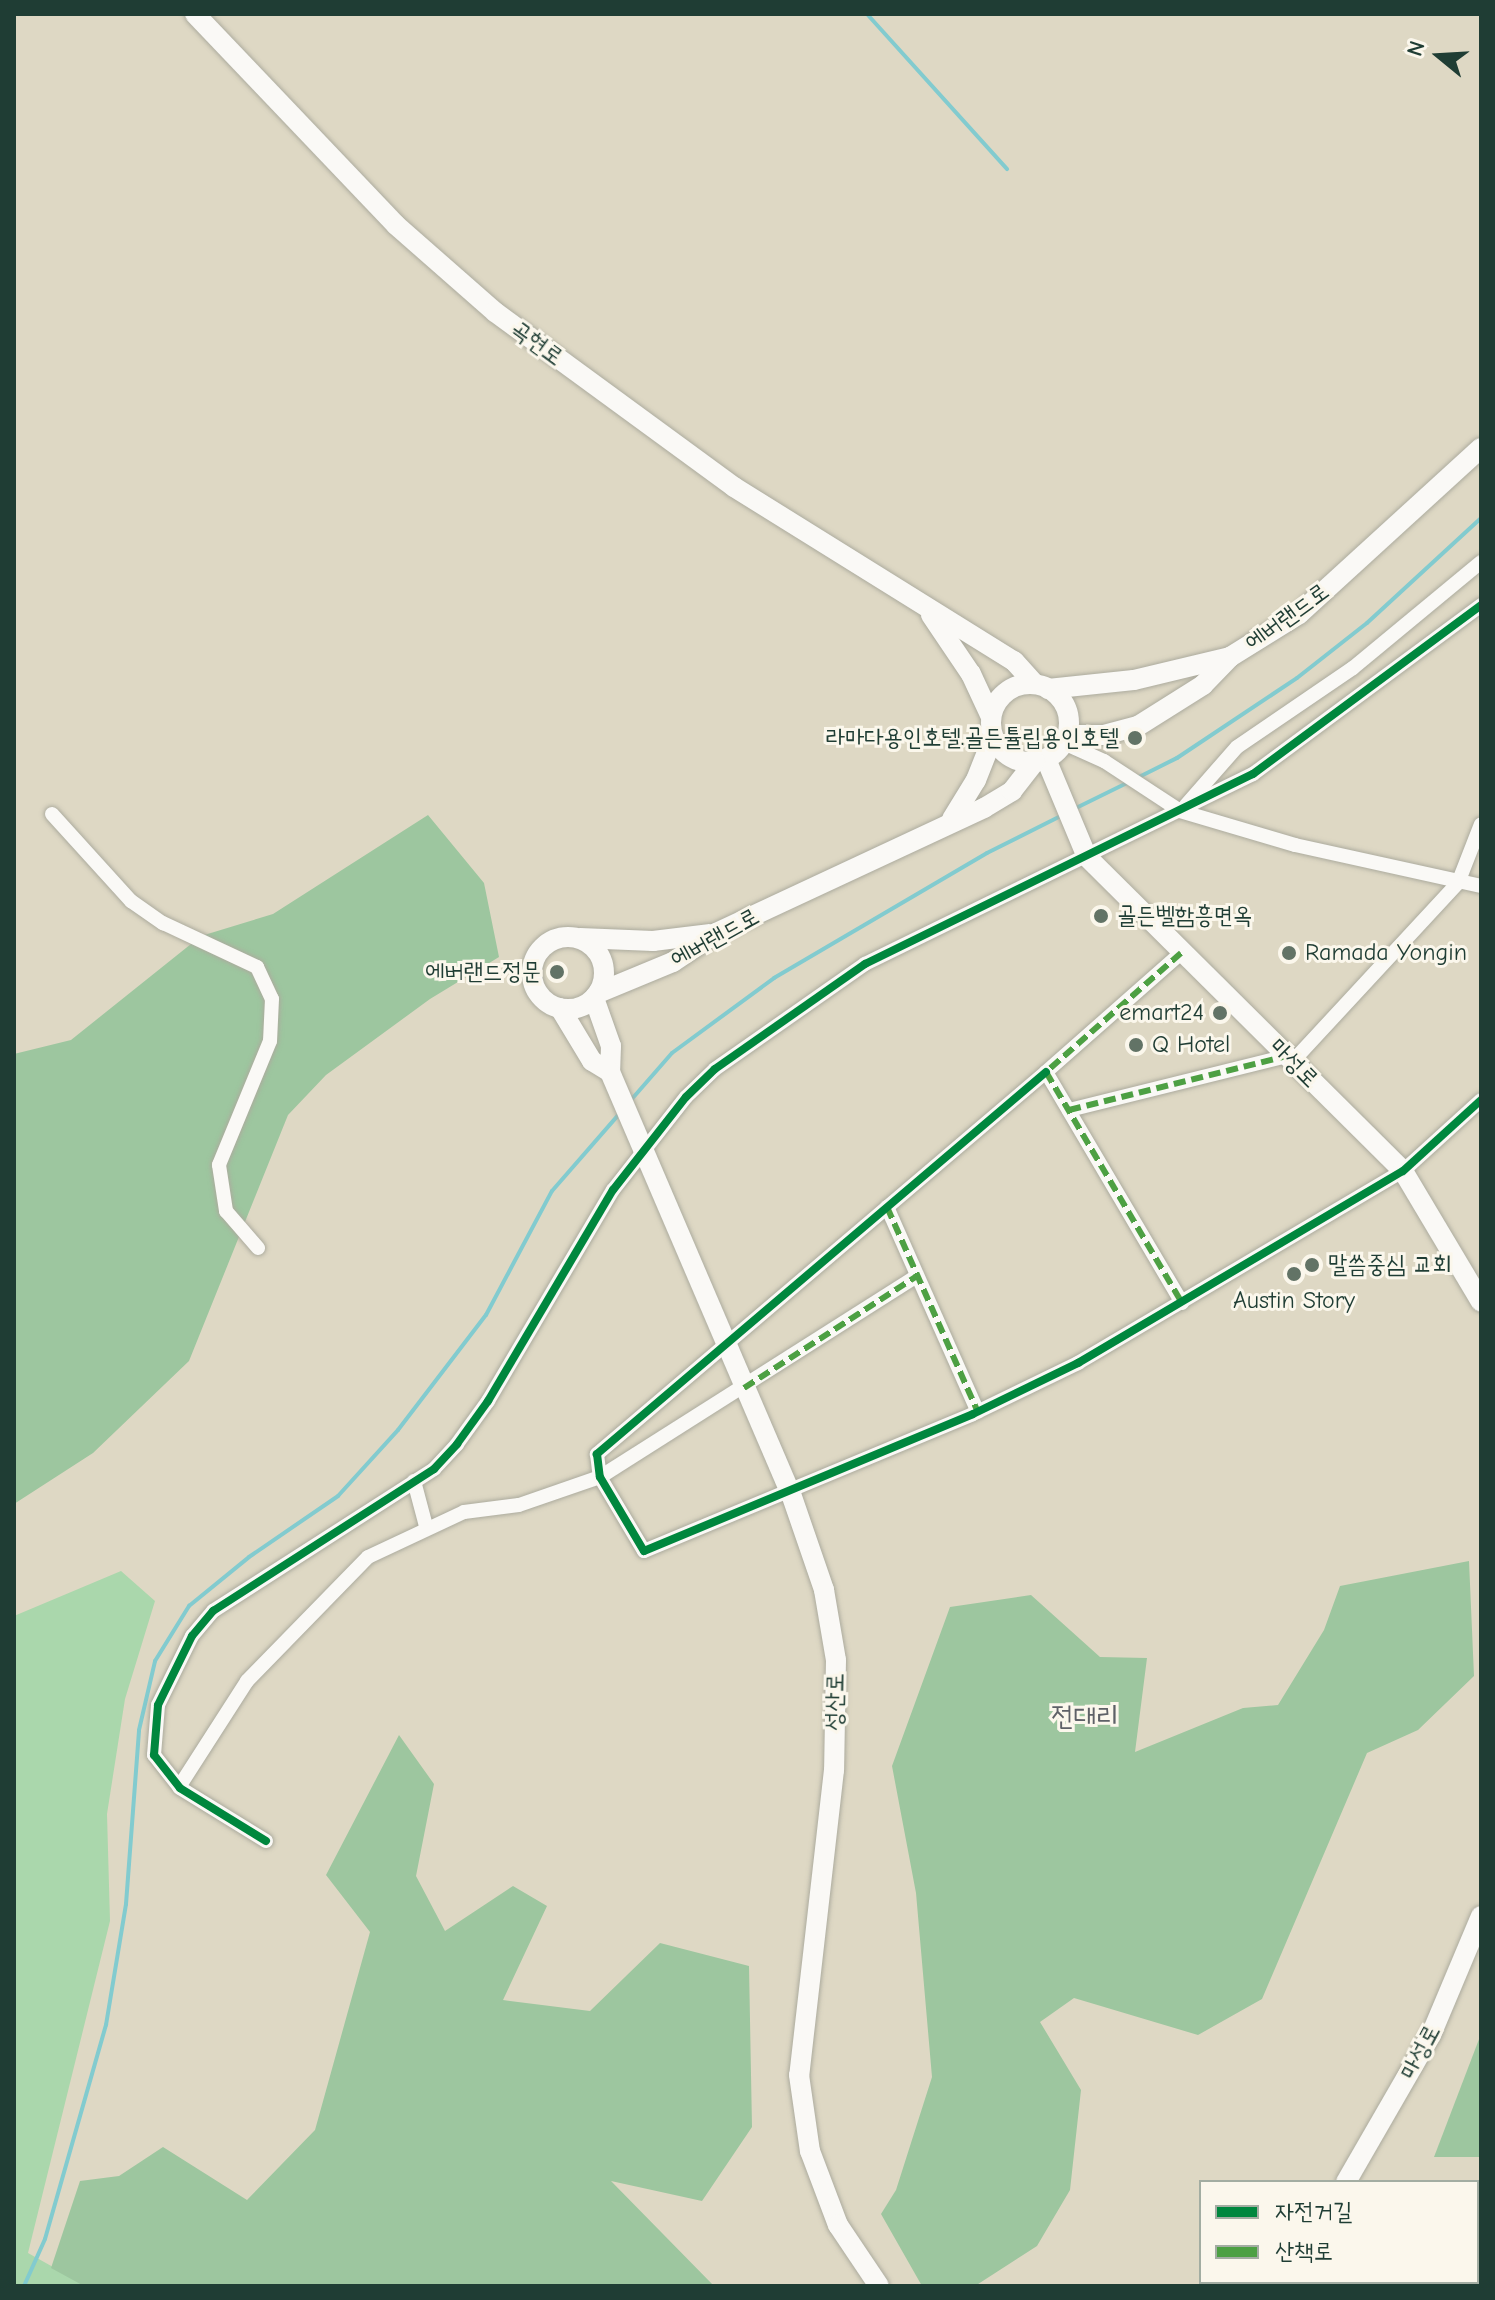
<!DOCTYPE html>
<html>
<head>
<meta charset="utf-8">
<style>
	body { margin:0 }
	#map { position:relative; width:1495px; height:2300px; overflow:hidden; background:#ded8c4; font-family:"Comic Neue","Poor Story",sans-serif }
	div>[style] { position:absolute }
	.green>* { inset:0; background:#aad7ac }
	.forest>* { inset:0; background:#9dc69f }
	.stream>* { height:4px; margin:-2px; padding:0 2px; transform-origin:2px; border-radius:2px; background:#82cbcf }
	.roads { filter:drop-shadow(0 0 2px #acab9e) drop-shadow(0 0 2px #acab9e) }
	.street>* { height:14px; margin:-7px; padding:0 7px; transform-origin:7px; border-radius:7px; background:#faf9f6 }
	.secondary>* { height:20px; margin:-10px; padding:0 10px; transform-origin:10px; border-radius:10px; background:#faf9f6 }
	.secondary>.ring { margin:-10px; padding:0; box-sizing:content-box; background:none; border:20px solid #faf9f6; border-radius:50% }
	.quiet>* { height:6px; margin-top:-3px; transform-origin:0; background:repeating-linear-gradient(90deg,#4da043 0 12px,transparent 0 18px) }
	.cycleway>* { height:8px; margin:-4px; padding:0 4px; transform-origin:4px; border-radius:4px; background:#00873e }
	.dots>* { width:22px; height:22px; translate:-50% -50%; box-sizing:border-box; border:4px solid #fbf7ec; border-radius:50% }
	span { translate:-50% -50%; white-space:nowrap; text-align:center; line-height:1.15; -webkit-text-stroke:6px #fbf7ec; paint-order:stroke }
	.street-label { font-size:24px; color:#1f3d34 }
	.poi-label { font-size:24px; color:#1f3d34 }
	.right { translate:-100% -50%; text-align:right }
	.left { translate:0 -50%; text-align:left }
	.quarter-label { font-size:28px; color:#5e6167 }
	.frame { position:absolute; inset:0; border:16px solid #1f3d34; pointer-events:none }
	.legend { position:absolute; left:1199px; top:2180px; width:280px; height:104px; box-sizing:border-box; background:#fbf7ec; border:2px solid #a3ada2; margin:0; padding:10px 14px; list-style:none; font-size:24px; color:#1f3d34 }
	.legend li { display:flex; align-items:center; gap:16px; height:40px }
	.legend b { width:40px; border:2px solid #a3ada2 }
	.north { position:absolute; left:1399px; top:16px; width:80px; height:80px; -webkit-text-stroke:6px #fbf7ec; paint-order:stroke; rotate:288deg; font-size:22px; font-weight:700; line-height:32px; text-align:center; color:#1f3d34 }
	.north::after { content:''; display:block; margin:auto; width:28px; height:36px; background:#1f3d34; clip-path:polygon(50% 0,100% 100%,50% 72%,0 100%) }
</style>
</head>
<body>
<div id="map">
	<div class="green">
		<div style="clip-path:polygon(121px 1571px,155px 1601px,125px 1699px,107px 1814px,110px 1921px,28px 2253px,87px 2286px,14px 2286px,14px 1616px)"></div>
	</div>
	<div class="forest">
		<div style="clip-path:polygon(428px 815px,484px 883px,499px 957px,430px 999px,326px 1075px,288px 1115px,189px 1361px,93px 1453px,14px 1504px,14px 1054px,71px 1040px,201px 936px,273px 914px)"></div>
		<div style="clip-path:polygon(1469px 1561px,1474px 1676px,1418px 1730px,1367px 1753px,1262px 1999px,1198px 2035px,1074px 1998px,1040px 2022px,1081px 2090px,1070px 2190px,1037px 2246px,975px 2286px,922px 2286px,881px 2214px,896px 2190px,932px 2077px,916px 1893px,892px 1766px,950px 1607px,1031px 1595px,1100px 1657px,1147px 1658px,1135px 1752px,1243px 1708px,1278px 1705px,1324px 1630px,1340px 1586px)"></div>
		<div style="clip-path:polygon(399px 1735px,434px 1784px,416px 1876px,445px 1931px,513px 1886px,547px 1906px,503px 2000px,590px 2011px,660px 1943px,749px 1966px,752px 2127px,702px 2201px,611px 2181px,714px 2286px,84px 2286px,51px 2268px,80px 2181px,119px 2176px,163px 2147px,247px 2200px,315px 2130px,370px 1932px,326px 1875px)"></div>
		<div style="clip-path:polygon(1481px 2034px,1481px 2157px,1434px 2157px)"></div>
	</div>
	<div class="stream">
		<div style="left:867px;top:14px;width:209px;rotate:47.9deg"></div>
		<div style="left:1137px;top:778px;width:45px;rotate:-26.6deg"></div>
		<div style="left:1177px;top:758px;width:144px;rotate:-33.7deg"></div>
		<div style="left:1297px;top:678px;width:89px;rotate:-38.2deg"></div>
		<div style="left:1367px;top:623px;width:155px;rotate:-42.6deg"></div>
		<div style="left:1072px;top:810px;width:64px;rotate:-26.2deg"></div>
		<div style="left:631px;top:1100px;width:62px;rotate:-48.9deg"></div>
		<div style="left:672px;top:1053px;width:127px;rotate:-36.3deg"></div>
		<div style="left:774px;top:978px;width:247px;rotate:-30.4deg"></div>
		<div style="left:987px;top:853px;width:83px;rotate:-26.6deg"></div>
		<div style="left:24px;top:2286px;width:51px;rotate:-65.9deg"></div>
		<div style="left:45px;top:2239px;width:223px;rotate:-74.1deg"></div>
		<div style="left:106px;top:2025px;width:123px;rotate:-80.6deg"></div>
		<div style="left:126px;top:1904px;width:174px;rotate:-85.7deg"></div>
		<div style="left:139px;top:1730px;width:71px;rotate:-76.9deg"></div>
		<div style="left:155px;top:1661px;width:65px;rotate:-58.3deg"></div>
		<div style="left:189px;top:1606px;width:77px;rotate:-39.2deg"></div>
		<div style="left:249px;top:1557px;width:108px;rotate:-34.4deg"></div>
		<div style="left:338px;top:1496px;width:89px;rotate:-47.7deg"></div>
		<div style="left:398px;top:1430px;width:145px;rotate:-52.6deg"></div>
		<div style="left:486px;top:1315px;width:140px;rotate:-62deg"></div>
		<div style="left:552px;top:1191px;width:103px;rotate:-48.9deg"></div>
	</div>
	<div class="roads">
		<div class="street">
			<div style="left:1064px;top:743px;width:44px;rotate:24.2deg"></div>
			<div style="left:1104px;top:761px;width:91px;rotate:33.3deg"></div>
			<div style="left:1180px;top:811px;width:120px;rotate:16.5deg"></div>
			<div style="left:1295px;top:845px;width:190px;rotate:12.4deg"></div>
			<div style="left:1186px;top:805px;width:77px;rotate:-48.7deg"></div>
			<div style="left:1237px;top:747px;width:140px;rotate:-34.3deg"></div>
			<div style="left:1353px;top:668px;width:166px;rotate:-39.6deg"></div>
			<div style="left:52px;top:814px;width:118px;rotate:47.8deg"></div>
			<div style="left:131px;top:901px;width:39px;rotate:35deg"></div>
			<div style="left:163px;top:923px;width:104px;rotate:25.1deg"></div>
			<div style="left:257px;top:967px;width:35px;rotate:65deg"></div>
			<div style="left:272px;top:999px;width:42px;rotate:92.7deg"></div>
			<div style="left:270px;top:1041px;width:134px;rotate:112.4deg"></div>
			<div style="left:219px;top:1165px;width:47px;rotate:81.3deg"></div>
			<div style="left:226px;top:1211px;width:49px;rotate:49.1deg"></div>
			<div style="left:1181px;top:953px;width:180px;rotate:138.6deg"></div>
			<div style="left:1046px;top:1072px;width:268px;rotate:59.5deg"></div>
			<div style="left:1293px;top:1061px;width:243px;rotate:-47.2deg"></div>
			<div style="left:1458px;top:883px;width:63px;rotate:-68.7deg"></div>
			<div style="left:1046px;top:1072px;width:590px;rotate:139.61deg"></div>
			<div style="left:597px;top:1454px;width:23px;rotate:83deg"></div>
			<div style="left:600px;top:1477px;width:86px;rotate:59.3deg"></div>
			<div style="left:644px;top:1551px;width:356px;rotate:-22.6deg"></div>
			<div style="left:973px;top:1414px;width:117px;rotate:-25.9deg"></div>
			<div style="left:1078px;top:1363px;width:377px;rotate:-30.6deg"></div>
			<div style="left:1403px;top:1171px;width:105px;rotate:-42.3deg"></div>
			<div style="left:1069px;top:1110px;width:226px;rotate:-13.9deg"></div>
			<div style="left:887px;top:1207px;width:224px;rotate:66.1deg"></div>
			<div style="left:414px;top:1481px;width:47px;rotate:75.1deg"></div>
			<div style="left:179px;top:1787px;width:126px;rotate:-57.3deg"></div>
			<div style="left:247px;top:1681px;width:173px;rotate:-45.7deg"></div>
			<div style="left:368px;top:1557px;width:106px;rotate:-25.1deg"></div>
			<div style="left:464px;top:1512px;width:55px;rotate:-7.3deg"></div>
			<div style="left:519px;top:1505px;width:86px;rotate:-19.1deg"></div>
			<div style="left:600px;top:1477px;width:375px;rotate:-32.4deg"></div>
			<div style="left:266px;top:1841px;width:101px;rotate:-148.4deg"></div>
			<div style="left:180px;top:1788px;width:42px;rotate:-128.2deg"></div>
			<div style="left:154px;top:1755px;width:50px;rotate:-85.4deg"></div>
			<div style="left:158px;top:1705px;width:77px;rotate:-63.8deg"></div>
			<div style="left:192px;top:1636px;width:33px;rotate:-50deg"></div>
			<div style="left:213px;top:1611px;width:263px;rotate:-32.7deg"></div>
			<div style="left:434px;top:1469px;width:34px;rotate:-47deg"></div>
			<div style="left:457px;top:1444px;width:53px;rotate:-54.2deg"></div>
			<div style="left:488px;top:1401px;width:245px;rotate:-59.4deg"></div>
			<div style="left:613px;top:1190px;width:118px;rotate:-51.9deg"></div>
			<div style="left:686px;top:1097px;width:40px;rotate:-44deg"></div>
			<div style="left:715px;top:1069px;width:183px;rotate:-35deg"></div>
			<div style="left:865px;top:964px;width:432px;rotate:-26.1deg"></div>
			<div style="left:1253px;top:774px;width:284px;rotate:-36.5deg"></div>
		</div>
		<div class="secondary">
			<div style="left:195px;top:14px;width:291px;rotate:46.4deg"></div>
			<div style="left:396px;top:225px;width:132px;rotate:41.3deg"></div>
			<div style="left:495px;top:312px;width:296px;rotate:36.2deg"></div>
			<div style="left:734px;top:487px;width:330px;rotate:31.9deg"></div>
			<div style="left:1014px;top:661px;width:31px;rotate:48deg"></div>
			<div style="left:931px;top:615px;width:71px;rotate:55.9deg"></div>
			<div style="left:971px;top:674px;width:47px;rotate:65.1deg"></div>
			<div class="ring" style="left:991px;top:684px;width:58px;height:58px"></div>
			<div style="left:1048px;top:689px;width:86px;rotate:-6deg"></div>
			<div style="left:1134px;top:680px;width:99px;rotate:-13.5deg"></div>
			<div style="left:1067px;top:735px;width:37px"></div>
			<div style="left:1104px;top:735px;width:35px;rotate:-15deg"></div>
			<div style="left:1138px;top:726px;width:77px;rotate:-32.2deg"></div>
			<div style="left:1203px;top:685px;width:39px;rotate:-46deg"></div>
			<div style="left:1230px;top:657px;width:81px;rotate:-31.9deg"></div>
			<div style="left:1299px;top:614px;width:246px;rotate:-42.4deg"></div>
			<div style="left:1046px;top:759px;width:106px;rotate:67.3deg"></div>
			<div style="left:1087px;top:857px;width:445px;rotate:44.8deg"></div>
			<div style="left:1403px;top:1171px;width:152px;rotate:59.2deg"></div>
			<div style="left:952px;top:819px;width:46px;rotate:-58.4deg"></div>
			<div style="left:976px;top:780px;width:46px;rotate:-68.4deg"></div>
			<div class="ring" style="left:532px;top:937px;width:52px;height:52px"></div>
			<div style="left:580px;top:938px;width:73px;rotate:2.4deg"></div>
			<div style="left:653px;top:941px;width:56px;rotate:-7.1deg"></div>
			<div style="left:598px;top:993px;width:81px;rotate:-22.5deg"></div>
			<div style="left:673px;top:962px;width:52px;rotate:-34deg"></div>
			<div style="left:716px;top:933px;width:296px;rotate:-25deg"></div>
			<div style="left:984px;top:808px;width:33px;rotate:-31deg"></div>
			<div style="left:1012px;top:791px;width:37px;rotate:-52deg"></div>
			<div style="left:594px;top:998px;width:51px;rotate:70.5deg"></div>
			<div style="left:611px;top:1046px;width:26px;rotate:92deg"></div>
			<div style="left:610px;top:1072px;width:456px;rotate:66.8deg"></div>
			<div style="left:790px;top:1491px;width:105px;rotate:71deg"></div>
			<div style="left:824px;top:1590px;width:71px;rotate:80.3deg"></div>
			<div style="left:836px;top:1660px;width:110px;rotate:91deg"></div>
			<div style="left:834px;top:1770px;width:307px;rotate:96.5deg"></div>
			<div style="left:799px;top:2075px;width:77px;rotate:81.8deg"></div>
			<div style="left:810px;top:2151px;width:79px;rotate:69.3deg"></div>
			<div style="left:838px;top:2225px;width:73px;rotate:56.1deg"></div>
			<div style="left:560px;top:1008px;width:62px;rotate:58.9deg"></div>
			<div style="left:592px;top:1061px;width:21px;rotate:31deg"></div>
			<div style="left:1346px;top:2182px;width:170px;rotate:-60deg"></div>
			<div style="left:1431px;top:2035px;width:129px;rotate:-67.2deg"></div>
			<div style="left:1247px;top:2286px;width:5px;rotate:-53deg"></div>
		</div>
	</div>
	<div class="quiet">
		<div style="left:1181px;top:953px;width:180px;rotate:138.6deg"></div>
		<div style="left:1046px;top:1072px;width:268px;rotate:59.5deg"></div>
		<div style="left:1069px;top:1110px;width:226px;rotate:-13.9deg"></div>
		<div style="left:887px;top:1207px;width:224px;rotate:66.1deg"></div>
		<div style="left:744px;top:1388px;width:206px;rotate:-32.9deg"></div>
	</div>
	<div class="cycleway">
		<div style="left:1046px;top:1072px;width:590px;rotate:139.61deg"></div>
		<div style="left:597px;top:1454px;width:23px;rotate:83deg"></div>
		<div style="left:600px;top:1477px;width:86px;rotate:59.3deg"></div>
		<div style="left:644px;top:1551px;width:356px;rotate:-22.6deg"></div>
		<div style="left:973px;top:1414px;width:117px;rotate:-25.9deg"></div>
		<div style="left:1078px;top:1363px;width:377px;rotate:-30.6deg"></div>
		<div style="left:1403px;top:1171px;width:105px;rotate:-42.3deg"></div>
		<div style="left:266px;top:1841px;width:101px;rotate:-148.4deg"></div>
		<div style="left:180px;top:1788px;width:42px;rotate:-128.2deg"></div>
		<div style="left:154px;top:1755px;width:50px;rotate:-85.4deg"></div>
		<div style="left:158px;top:1705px;width:77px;rotate:-63.8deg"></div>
		<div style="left:192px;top:1636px;width:33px;rotate:-50deg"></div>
		<div style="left:213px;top:1611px;width:263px;rotate:-32.7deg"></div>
		<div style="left:434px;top:1469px;width:34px;rotate:-47deg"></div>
		<div style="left:457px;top:1444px;width:53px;rotate:-54.2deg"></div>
		<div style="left:488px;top:1401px;width:245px;rotate:-59.4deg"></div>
		<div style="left:613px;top:1190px;width:118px;rotate:-51.9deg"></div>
		<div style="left:686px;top:1097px;width:40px;rotate:-44deg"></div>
		<div style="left:715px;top:1069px;width:183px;rotate:-35deg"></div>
		<div style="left:865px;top:964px;width:432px;rotate:-26.1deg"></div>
		<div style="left:1253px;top:774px;width:284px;rotate:-36.5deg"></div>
	</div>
	<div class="dots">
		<div style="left:1135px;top:738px;background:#627366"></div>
		<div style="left:1101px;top:916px;background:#627366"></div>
		<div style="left:1289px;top:953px;background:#627366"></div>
		<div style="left:557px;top:972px;background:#627366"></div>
		<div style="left:1220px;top:1013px;background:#627366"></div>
		<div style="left:1136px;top:1045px;background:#627366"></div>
		<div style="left:1312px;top:1265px;background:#627366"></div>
		<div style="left:1294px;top:1274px;background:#627366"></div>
	</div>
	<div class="street-label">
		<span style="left:537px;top:343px;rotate:36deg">곡현로</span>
		<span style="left:1287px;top:617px;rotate:-36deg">에버랜드로</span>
		<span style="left:715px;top:938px;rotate:-29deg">에버랜드로</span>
		<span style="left:1294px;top:1063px;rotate:45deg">마성로</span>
		<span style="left:835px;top:1702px;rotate:-89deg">성산로</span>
		<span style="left:1420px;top:2052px;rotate:-62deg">마성로</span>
	</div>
	<div class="poi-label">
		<span class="right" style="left:1119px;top:738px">라마다용인호텔.골든튤립용인호텔</span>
		<span class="left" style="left:1117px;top:916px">골든벨함흥면옥</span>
		<span class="left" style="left:1305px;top:953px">Ramada Yongin</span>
		<span class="right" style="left:541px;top:972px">에버랜드정문</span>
		<span class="right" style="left:1204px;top:1013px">emart24</span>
		<span class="left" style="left:1152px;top:1045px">Q Hotel</span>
		<span class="left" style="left:1328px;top:1265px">말씀중심 교회</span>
		<span style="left:1294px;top:1301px">Austin Story</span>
	</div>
	<div class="quarter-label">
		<span style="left:1085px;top:1716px">전대리</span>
	</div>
	<div class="frame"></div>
	<ul class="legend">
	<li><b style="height:10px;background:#00873e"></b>자전거길</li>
	<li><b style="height:10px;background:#4da043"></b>산책로</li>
	</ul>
	<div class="north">N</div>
</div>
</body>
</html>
